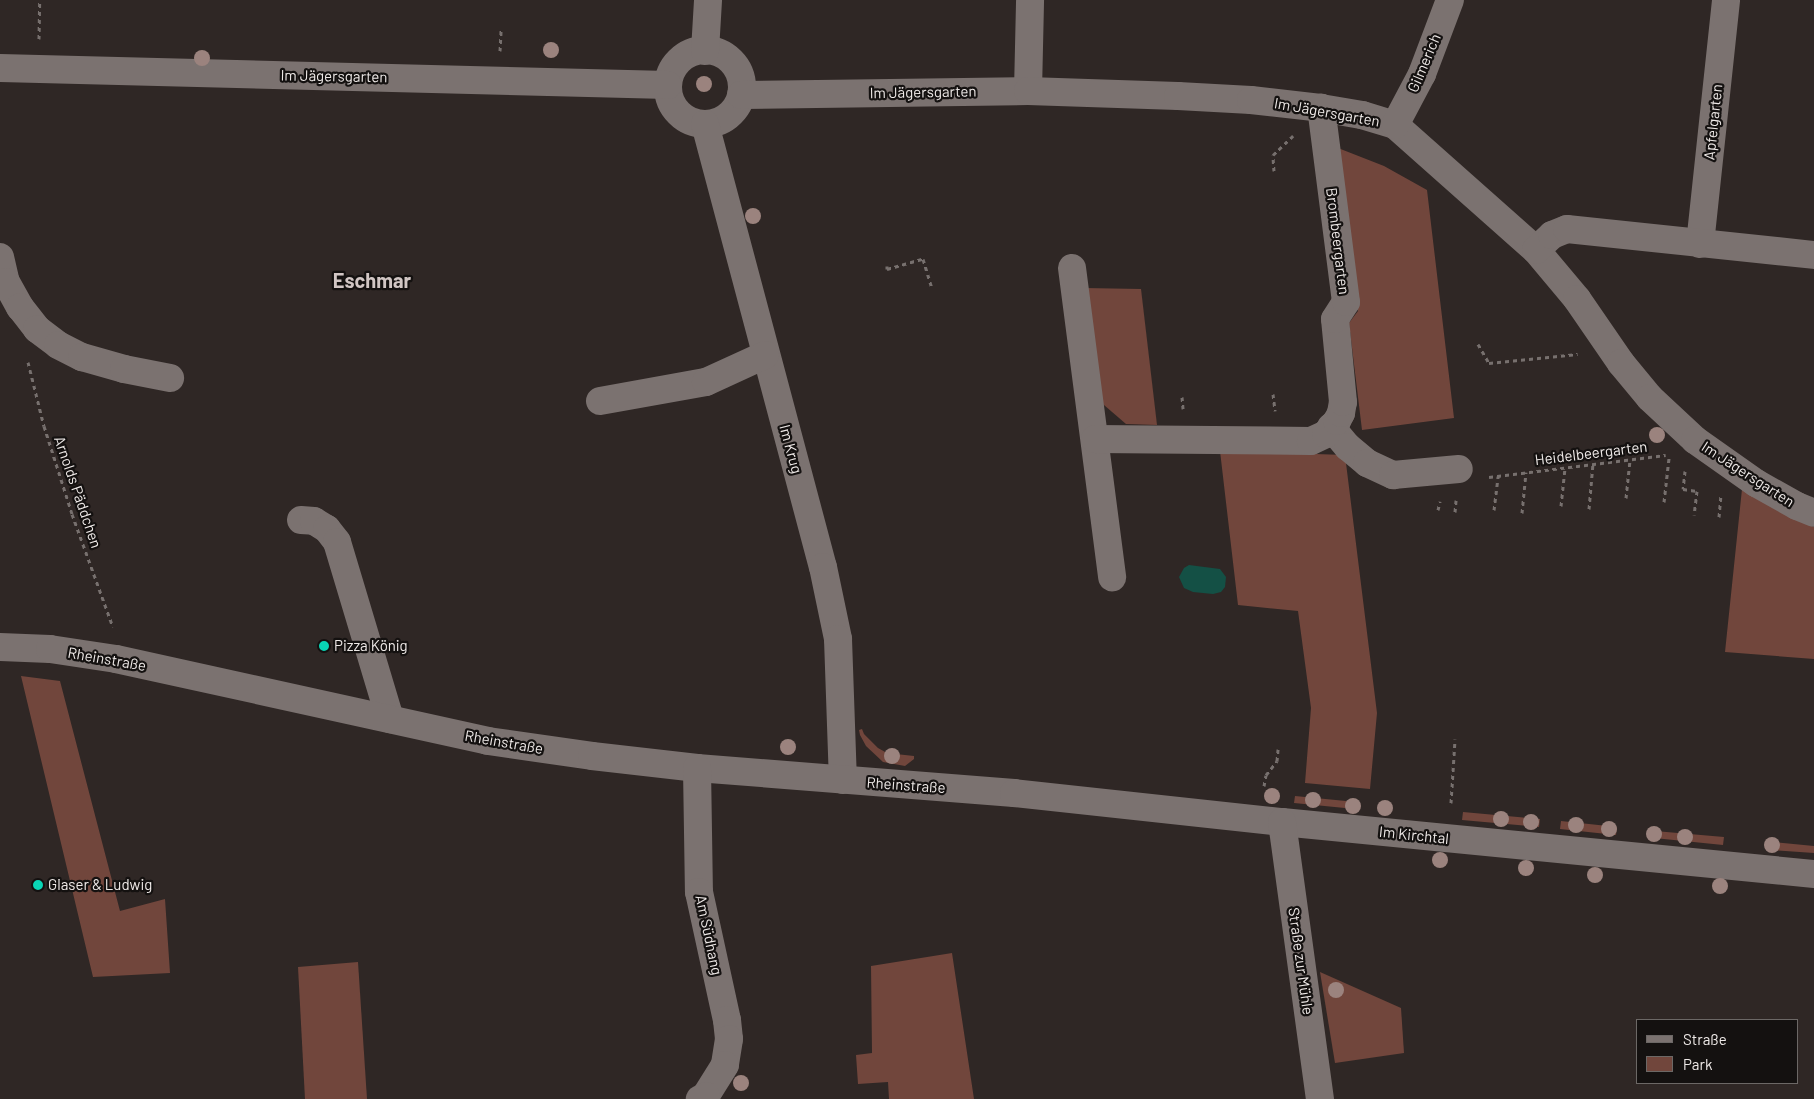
<!DOCTYPE html>
<html>
<head>
<meta charset="utf-8">
<style>
	body { margin:0 }
	#map { position:relative; width:1814px; height:1099px; overflow:hidden; background:#2f2725; font-family:Barlow,sans-serif }
	div>[style] { position:absolute }
	.green>* { inset:0; background:#71463c }
	.water>* { inset:0; background:#145045 }
	.path>* { height:3px; margin-top:-1.5px; transform-origin:0; background:repeating-linear-gradient(90deg,#77706e 0 4px,transparent 0 8px) }
	.minor>* { height:28px; margin:-14px; padding:0 14px; transform-origin:14px; border-radius:14px; background:#7b7270 }
	.minor>.ring { margin:-14px; padding:0; box-sizing:content-box; background:none; border:28px solid #7b7270; border-radius:50% }
	.trees>* { width:16px; height:16px; margin:-8px; border-radius:50%; background:#9b837e }
	.dots>* { width:14px; height:14px; translate:-50% -50%; box-sizing:border-box; border:2px solid #141110; border-radius:50% }
	span { translate:-50% -50%; white-space:nowrap; text-align:center; line-height:1.15; -webkit-text-stroke:4.5px #141110; paint-order:stroke }
	.street-label { font-size:15px; color:#efeae8 }
	.poi-label { font-size:15px; color:#efeae8 }
	.left { translate:0 -50%; text-align:left }
	.district-label { font-size:20px; color:#d1c6c4; font-weight:700 }
	.legend { position:absolute; left:1636px; top:1019px; width:162px; height:65px; box-sizing:border-box; background:#141110; border:1px solid #6c6866; margin:0; padding:6px 9px; list-style:none; font-size:15px; color:#efeae8 }
	.legend li { display:flex; align-items:center; gap:10px; height:25px }
	.legend b { width:25px; border:1px solid #6c6866 }
</style>
</head>
<body>
<div id="map">
	<div class="green">
		<div style="clip-path:polygon(1338px 148px,1384px 166px,1427px 190px,1454px 418px,1362px 430px,1349px 323px,1358px 311px)"></div>
		<div style="clip-path:polygon(1084px 288px,1141px 289px,1157px 425px,1126px 424px,1097px 399px)"></div>
		<div style="clip-path:polygon(1220px 451px,1345px 455px,1377px 713px,1370px 789px,1305px 783px,1311px 708px,1298px 611px,1238px 605px)"></div>
		<div style="clip-path:polygon(1742px 489px,1781px 512px,1814px 527px,1814px 659px,1725px 652px)"></div>
		<div style="clip-path:polygon(21px 676px,60px 681px,120px 911px,165px 899px,170px 973px,93px 977px)"></div>
		<div style="clip-path:polygon(862px 729px,864px 734px,878px 748px,887px 753px,914px 756px,914px 759px,905px 766px,883px 762px,866px 746px,860px 735px,859px 730px)"></div>
		<div style="clip-path:polygon(1295px 796px,1356px 802px,1355px 809px,1294px 803px)"></div>
		<div style="clip-path:polygon(1463px 812px,1540px 819px,1539px 827px,1462px 820px)"></div>
		<div style="clip-path:polygon(1561px 821px,1617px 827px,1616px 835px,1560px 829px)"></div>
		<div style="clip-path:polygon(1655px 831px,1724px 837px,1723px 845px,1654px 838px)"></div>
		<div style="clip-path:polygon(1772px 842px,1814px 846px,1814px 853px,1771px 850px)"></div>
		<div style="clip-path:polygon(952px 953px,974px 1099px,889px 1099px,888px 1082px,858px 1084px,856px 1055px,872px 1053px,871px 966px)"></div>
		<div style="clip-path:polygon(358px 962px,367px 1099px,305px 1099px,298px 967px)"></div>
		<div style="clip-path:polygon(1320px 972px,1401px 1008px,1404px 1053px,1335px 1063px)"></div>
	</div>
	<div class="water">
		<div style="clip-path:polygon(1189px 565px,1220px 569px,1226px 577px,1225px 587px,1221px 592px,1213px 594px,1193px 592px,1184px 588px,1179px 577px,1184px 568px)"></div>
	</div>
	<div class="path">
		<div style="left:39px;top:39px;width:39px;rotate:-89deg"></div>
		<div style="left:500px;top:51px;width:22px;rotate:-87deg"></div>
		<div style="left:1274px;top:171px;width:16px;rotate:-94deg"></div>
		<div style="left:1273px;top:155px;width:28px;rotate:-44deg"></div>
		<div style="left:887px;top:266px;width:3px;rotate:90deg"></div>
		<div style="left:887px;top:269px;width:37px;rotate:-16deg"></div>
		<div style="left:923px;top:259px;width:31px;rotate:73deg"></div>
		<div style="left:1478px;top:344px;width:22px;rotate:60deg"></div>
		<div style="left:1489px;top:363px;width:89px;rotate:-5.8deg"></div>
		<div style="left:28px;top:362px;width:66px;rotate:76deg"></div>
		<div style="left:44px;top:426px;width:92px;rotate:72.3deg"></div>
		<div style="left:72px;top:514px;width:120px;rotate:70.1deg"></div>
		<div style="left:1273px;top:394px;width:17px;rotate:83deg"></div>
		<div style="left:1182px;top:397px;width:12px;rotate:85deg"></div>
		<div style="left:1685px;top:471px;width:18px;rotate:96deg"></div>
		<div style="left:1683px;top:489px;width:14px;rotate:8deg"></div>
		<div style="left:1697px;top:491px;width:24px;rotate:97deg"></div>
		<div style="left:1489px;top:477px;width:178px;rotate:-7.1deg"></div>
		<div style="left:1626px;top:498px;width:39px;rotate:-84deg"></div>
		<div style="left:1664px;top:502px;width:44px;rotate:-83.5deg"></div>
		<div style="left:1561px;top:506px;width:39px;rotate:-84deg"></div>
		<div style="left:1589px;top:509px;width:46px;rotate:-85deg"></div>
		<div style="left:1438px;top:510px;width:9px;rotate:-77deg"></div>
		<div style="left:1494px;top:510px;width:34px;rotate:-83deg"></div>
		<div style="left:1455px;top:512px;width:12px;rotate:-85deg"></div>
		<div style="left:1522px;top:513px;width:41px;rotate:-84.4deg"></div>
		<div style="left:1719px;top:517px;width:21px;rotate:-85deg"></div>
		<div style="left:1264px;top:786px;width:11px;rotate:-80deg"></div>
		<div style="left:1266px;top:775px;width:18px;rotate:-52deg"></div>
		<div style="left:1277px;top:761px;width:12px;rotate:-85deg"></div>
		<div style="left:1451px;top:803px;width:64px;rotate:-86.4deg"></div>
	</div>
	<div class="minor">
		<div class="ring" style="left:668px;top:50px;width:46px;height:46px"></div>
		<div style="left:705px;top:51px;width:51px;rotate:-86.6deg"></div>
		<div style="left:0;top:68px;width:668px;rotate:1.46deg"></div>
		<div style="left:1028px;top:91px;width:91px;rotate:-88.7deg"></div>
		<div style="left:741px;top:95px;width:287px;rotate:-0.8deg"></div>
		<div style="left:1028px;top:91px;width:150px;rotate:1.9deg"></div>
		<div style="left:1178px;top:96px;width:73px;rotate:3.1deg"></div>
		<div style="left:1251px;top:100px;width:70px;rotate:6.5deg"></div>
		<div style="left:1321px;top:108px;width:42px;rotate:9.7deg"></div>
		<div style="left:1362px;top:115px;width:34px;rotate:17deg"></div>
		<div style="left:1395px;top:125px;width:188px;rotate:41.6deg"></div>
		<div style="left:1536px;top:250px;width:64px;rotate:50.1deg"></div>
		<div style="left:1577px;top:299px;width:78px;rotate:55.5deg"></div>
		<div style="left:1621px;top:363px;width:45px;rotate:50.4deg"></div>
		<div style="left:1650px;top:398px;width:62px;rotate:43deg"></div>
		<div style="left:1695px;top:440px;width:75px;rotate:35.2deg"></div>
		<div style="left:1756px;top:483px;width:47px;rotate:29.3deg"></div>
		<div style="left:1797px;top:506px;width:18px;rotate:22deg"></div>
		<div style="left:705px;top:124px;width:458px;rotate:75.1deg"></div>
		<div style="left:823px;top:567px;width:74px;rotate:78.2deg"></div>
		<div style="left:838px;top:639px;width:141px;rotate:88deg"></div>
		<div style="left:1395px;top:125px;width:58px;rotate:-62.1deg"></div>
		<div style="left:1422px;top:74px;width:79px;rotate:-69.3deg"></div>
		<div style="left:1700px;top:244px;width:245px;rotate:-83.9deg"></div>
		<div style="left:1536px;top:250px;width:22px;rotate:-43deg"></div>
		<div style="left:1552px;top:235px;width:16px;rotate:-22deg"></div>
		<div style="left:1567px;top:229px;width:248px;rotate:6deg"></div>
		<div style="left:0;top:257px;width:26px;rotate:77deg"></div>
		<div style="left:6px;top:282px;width:29px;rotate:61deg"></div>
		<div style="left:20px;top:307px;width:28px;rotate:52deg"></div>
		<div style="left:37px;top:329px;width:26px;rotate:37deg"></div>
		<div style="left:58px;top:345px;width:27px;rotate:27deg"></div>
		<div style="left:82px;top:357px;width:44px;rotate:15.9deg"></div>
		<div style="left:124px;top:369px;width:47px;rotate:11.1deg"></div>
		<div style="left:1072px;top:268px;width:312px;rotate:82.6deg"></div>
		<div style="left:600px;top:401px;width:108px;rotate:-10.2deg"></div>
		<div style="left:706px;top:382px;width:65px;rotate:-24.6deg"></div>
		<div style="left:1331px;top:427px;width:26px;rotate:50deg"></div>
		<div style="left:1348px;top:447px;width:25px;rotate:40deg"></div>
		<div style="left:1367px;top:463px;width:29px;rotate:25deg"></div>
		<div style="left:1393px;top:475px;width:66px;rotate:-5.2deg"></div>
		<div style="left:1095px;top:439px;width:216px;rotate:0.5deg"></div>
		<div style="left:1311px;top:441px;width:17px;rotate:-25deg"></div>
		<div style="left:1326px;top:434px;width:17px;rotate:-50deg"></div>
		<div style="left:1337px;top:421px;width:9px;rotate:-63deg"></div>
		<div style="left:1341px;top:413px;width:11px;rotate:-80deg"></div>
		<div style="left:1343px;top:402px;width:83px;rotate:-95.5deg"></div>
		<div style="left:1335px;top:319px;width:20px;rotate:-57deg"></div>
		<div style="left:1346px;top:302px;width:196px;rotate:-97.3deg"></div>
		<div style="left:301px;top:520px;width:13px;rotate:4deg"></div>
		<div style="left:314px;top:521px;width:15px;rotate:32deg"></div>
		<div style="left:327px;top:529px;width:16px;rotate:52deg"></div>
		<div style="left:337px;top:542px;width:185px;rotate:73.3deg"></div>
		<div style="left:0;top:647px;width:50px;rotate:2.3deg"></div>
		<div style="left:50px;top:649px;width:67px;rotate:8.6deg"></div>
		<div style="left:116px;top:659px;width:381px;rotate:12.4deg"></div>
		<div style="left:488px;top:741px;width:105px;rotate:8.2deg"></div>
		<div style="left:592px;top:756px;width:106px;rotate:6.5deg"></div>
		<div style="left:697px;top:768px;width:318px;rotate:4.5deg"></div>
		<div style="left:1014px;top:793px;width:270px;rotate:6.2deg"></div>
		<div style="left:1282px;top:822px;width:535px;rotate:5.58deg"></div>
		<div style="left:697px;top:768px;width:124px;rotate:89.1deg"></div>
		<div style="left:699px;top:892px;width:131px;rotate:77.7deg"></div>
		<div style="left:727px;top:1020px;width:19px;rotate:84deg"></div>
		<div style="left:729px;top:1039px;width:26px;rotate:99deg"></div>
		<div style="left:725px;top:1065px;width:36px;rotate:122deg"></div>
		<div style="left:706px;top:1096px;width:7px;rotate:153deg"></div>
		<div style="left:1282px;top:822px;width:280px;rotate:82.2deg"></div>
	</div>
	<div class="trees">
		<div style="left:551px;top:50px"></div>
		<div style="left:202px;top:58px"></div>
		<div style="left:704px;top:84px"></div>
		<div style="left:753px;top:216px"></div>
		<div style="left:1657px;top:435px"></div>
		<div style="left:788px;top:747px"></div>
		<div style="left:892px;top:756px"></div>
		<div style="left:1272px;top:796px"></div>
		<div style="left:1313px;top:800px"></div>
		<div style="left:1353px;top:806px"></div>
		<div style="left:1385px;top:808px"></div>
		<div style="left:1501px;top:819px"></div>
		<div style="left:1531px;top:822px"></div>
		<div style="left:1576px;top:825px"></div>
		<div style="left:1609px;top:829px"></div>
		<div style="left:1654px;top:834px"></div>
		<div style="left:1685px;top:837px"></div>
		<div style="left:1772px;top:845px"></div>
		<div style="left:1440px;top:860px"></div>
		<div style="left:1526px;top:868px"></div>
		<div style="left:1595px;top:875px"></div>
		<div style="left:1720px;top:886px"></div>
		<div style="left:1336px;top:990px"></div>
		<div style="left:741px;top:1083px"></div>
	</div>
	<div class="dots">
		<div style="left:324px;top:646px;background:#09d5b5"></div>
		<div style="left:38px;top:885px;background:#09d5b5"></div>
	</div>
	<div class="street-label">
		<span style="left:1424px;top:63px;rotate:-67deg">Gilmerich</span>
		<span style="left:334px;top:76px;rotate:1deg">Im Jägersgarten</span>
		<span style="left:923px;top:92px;rotate:-1deg">Im Jägersgarten</span>
		<span style="left:1327px;top:112px;rotate:10deg">Im Jägersgarten</span>
		<span style="left:1713px;top:122px;rotate:-84deg">Apfelgarten</span>
		<span style="left:1338px;top:241px;rotate:83deg">Brombeergarten</span>
		<span style="left:791px;top:449px;rotate:75deg">Im Krug</span>
		<span style="left:1591px;top:453px;rotate:-7deg">Heidelbeergarten</span>
		<span style="left:1748px;top:474px;rotate:33deg">Im Jägersgarten</span>
		<span style="left:78px;top:492px;rotate:71deg">Arnolds Päddchen</span>
		<span style="left:107px;top:659px;rotate:10deg">Rheinstraße</span>
		<span style="left:504px;top:742px;rotate:10deg">Rheinstraße</span>
		<span style="left:906px;top:785px;rotate:4deg">Rheinstraße</span>
		<span style="left:1414px;top:835px;rotate:6deg">Im Kirchtal</span>
		<span style="left:709px;top:935px;rotate:78deg">Am Südhang</span>
		<span style="left:1301px;top:961px;rotate:82deg">Straße zur Mühle</span>
	</div>
	<div class="poi-label">
		<span class="left" style="left:334px;top:646px">Pizza König</span>
		<span class="left" style="left:48px;top:885px">Glaser &amp; Ludwig</span>
	</div>
	<div class="district-label">
		<span style="left:372px;top:280px">Eschmar</span>
	</div>
	<ul class="legend">
	<li><b style="height:6px;background:#7b7270"></b>Straße</li>
	<li><b style="height:14px;background:#71463c"></b>Park</li>
	</ul>
</div>
</body>
</html>
